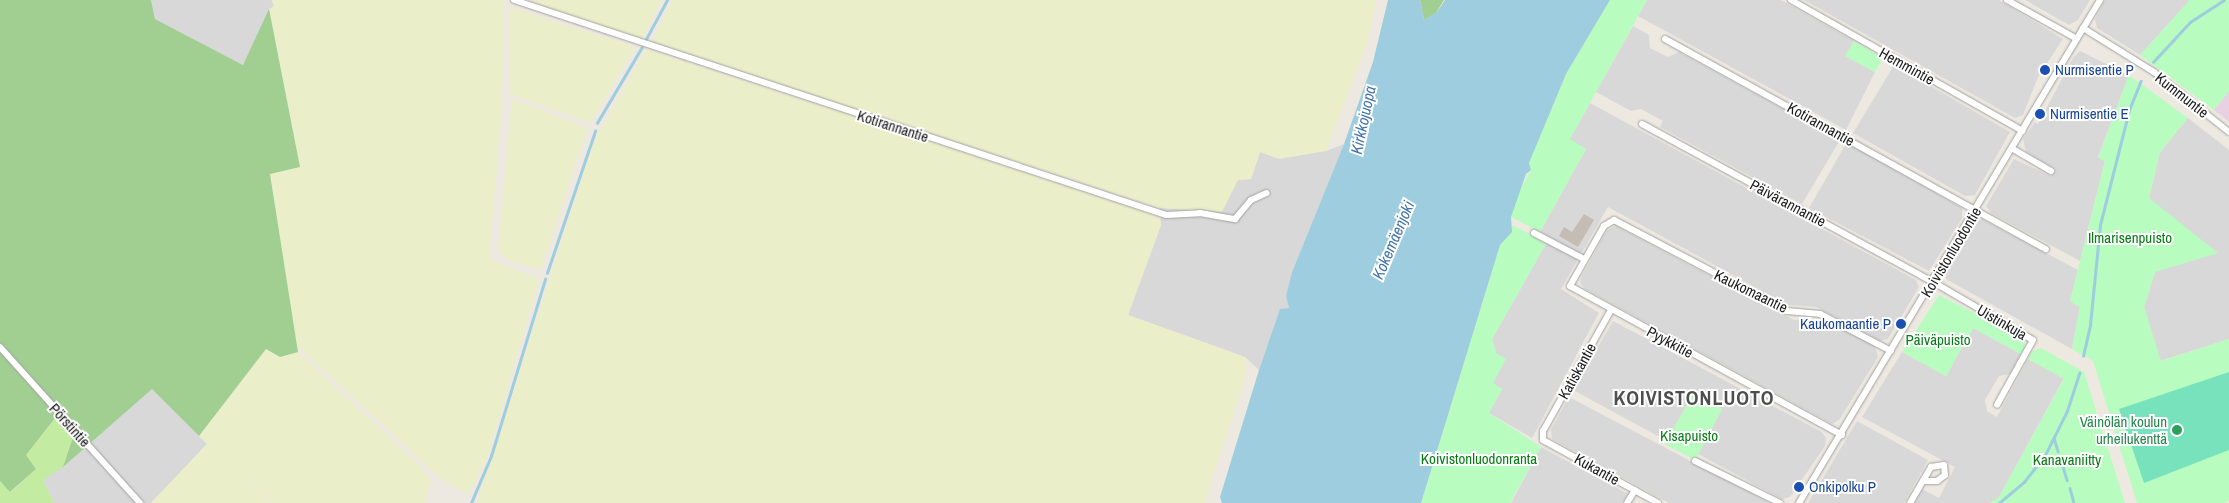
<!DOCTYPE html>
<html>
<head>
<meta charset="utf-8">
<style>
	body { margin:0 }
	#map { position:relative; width:2229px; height:503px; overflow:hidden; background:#ede9e0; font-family:"Archivo Narrow",sans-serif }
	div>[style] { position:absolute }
	.residential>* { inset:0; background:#d9d8d8 }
	.industrial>* { inset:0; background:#e7d1e2 }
	.farmland>* { inset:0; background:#eaeec9 }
	.grass>* { inset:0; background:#c3eba2 }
	.forest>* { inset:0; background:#a1cf92 }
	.park>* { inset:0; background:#b8fcc0 }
	.pitch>* { inset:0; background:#78e2bd }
	.water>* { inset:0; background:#9dcdde }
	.stream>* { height:2.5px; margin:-1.25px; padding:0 1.25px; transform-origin:1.25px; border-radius:1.25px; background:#9dcdde }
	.building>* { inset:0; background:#c5bcb3 }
	.roads { filter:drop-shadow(0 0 1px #a2a2a2) drop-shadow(0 0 1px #a2a2a2) }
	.street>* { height:6px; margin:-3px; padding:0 3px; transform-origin:3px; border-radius:3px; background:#fff }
	.dots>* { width:14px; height:14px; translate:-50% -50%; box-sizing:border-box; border:2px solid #fff; border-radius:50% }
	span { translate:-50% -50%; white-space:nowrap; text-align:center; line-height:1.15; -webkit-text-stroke:4px #fff; paint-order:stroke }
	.street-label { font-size:15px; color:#1b1b1b }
	.transit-label { font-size:15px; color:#164399 }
	.left { translate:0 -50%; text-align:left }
	.right { translate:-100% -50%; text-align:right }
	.park-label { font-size:15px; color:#067c14 }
	.leisure-label { font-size:15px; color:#27864d }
	.water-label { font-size:16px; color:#4475ae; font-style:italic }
	.district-label { font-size:20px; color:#4e4e4e; font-weight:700; letter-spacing:1px }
</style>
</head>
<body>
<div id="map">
	<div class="residential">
		<div style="clip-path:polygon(151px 0,272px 0,274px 6px,243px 65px,155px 19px)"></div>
		<div style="clip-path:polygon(1647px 0,1781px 0,1854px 41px,1846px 56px,1875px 72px,1846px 130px,1638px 16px)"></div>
		<div style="clip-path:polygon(1804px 0,1999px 0,2063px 39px,2038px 77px,2023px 115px,2015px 118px)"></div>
		<div style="clip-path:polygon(2025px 0,2090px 0,2078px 20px,2069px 25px)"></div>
		<div style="clip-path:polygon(2105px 0,2190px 0,2140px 55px,2097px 28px,2095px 19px)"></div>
		<div style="clip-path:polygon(1633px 26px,1649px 35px,1650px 48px,1668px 57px,1679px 52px,1840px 140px,1802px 204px,1660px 127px,1663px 121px,1641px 109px,1631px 111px,1596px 92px)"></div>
		<div style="clip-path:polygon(2080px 51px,2129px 75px,2098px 157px,2105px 161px,2080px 261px,1991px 213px,1986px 206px,2014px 159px,2051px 176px,2055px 169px,2026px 152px,2023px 139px,2035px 122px,2038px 124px,2073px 58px)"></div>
		<div style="clip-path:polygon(1894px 65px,2010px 132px,1975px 195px,1965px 196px,1853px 133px)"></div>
		<div style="clip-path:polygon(1590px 103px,1916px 280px,1919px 287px,1888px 339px,1880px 341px,1816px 307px,1788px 305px,1608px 207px,1581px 254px,1540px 232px,1586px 149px,1569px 140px)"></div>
		<div style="clip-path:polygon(2188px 118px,2229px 150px,2229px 339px,2160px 361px,2144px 307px,2155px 272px,2149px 198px,2160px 152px)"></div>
		<div style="clip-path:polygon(1847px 142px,1962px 208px,1962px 218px,1929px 271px,1809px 208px)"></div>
		<div style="clip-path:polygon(1344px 144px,1292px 272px,1286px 296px,1289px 308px,1280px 310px,1259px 370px,1245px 357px,1128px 315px,1161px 225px,1160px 208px,1196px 209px,1238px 180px,1251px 179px,1260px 152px,1326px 151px)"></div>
		<div style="clip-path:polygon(1982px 219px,2078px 270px,2070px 301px,2080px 307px,2072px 349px,1946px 279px,1946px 269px,1973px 224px)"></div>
		<div style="clip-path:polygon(1616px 226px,1794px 320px,1824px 319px,1875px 346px,1878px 357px,1840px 419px,1832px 424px,1585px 289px,1580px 283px,1582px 276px,1607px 230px)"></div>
		<div style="clip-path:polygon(1547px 242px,1578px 259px,1561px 289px,1599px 313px,1532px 438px,1489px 413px,1502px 389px,1492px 384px,1496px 353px,1492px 339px)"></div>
		<div style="clip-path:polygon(1613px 321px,1822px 432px,1826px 438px,1825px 446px,1790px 497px,1782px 499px,1698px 454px,1722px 409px,1693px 394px,1667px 441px,1573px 390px)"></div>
		<div style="clip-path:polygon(1973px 328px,2021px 354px,2010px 374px,1999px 376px,1985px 400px,1987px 411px,1997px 417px,2028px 359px,2064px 378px,1999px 497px,1990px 503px,1915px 503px,1922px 489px,1939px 498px,1955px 467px,1862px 417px,1902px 352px,1946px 376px)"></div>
		<div style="clip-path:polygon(152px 388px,207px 444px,151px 503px,54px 503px,43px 480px)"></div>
		<div style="clip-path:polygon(1569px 397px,1770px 503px,1669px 503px,1552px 439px,1551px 429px)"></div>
		<div style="clip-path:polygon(1857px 421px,1928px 460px,1904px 503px,1808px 503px)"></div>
		<div style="clip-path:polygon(1541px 447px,1628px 494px,1622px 503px,1511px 503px)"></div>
	</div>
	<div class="industrial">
		<div style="clip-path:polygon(2229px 91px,2229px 122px,2214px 110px)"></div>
	</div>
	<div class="farmland">
		<div style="clip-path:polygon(272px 0,504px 0,502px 105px,489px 259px,539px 279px,488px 455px,468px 494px,442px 480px,296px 345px,270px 174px,300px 167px,269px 9px,274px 6px)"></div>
		<div style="clip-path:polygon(529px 0,662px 0,642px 39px,564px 16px)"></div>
		<div style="clip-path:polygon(673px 0,1376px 0,1366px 45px,1326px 151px,1279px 159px,1260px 152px,1251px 179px,1238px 180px,1222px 212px,1160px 208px,651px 43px)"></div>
		<div style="clip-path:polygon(509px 7px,635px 47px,590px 123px,510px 94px)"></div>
		<div style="clip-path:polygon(646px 49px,1157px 216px,1161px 225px,1128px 315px,1245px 357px,1246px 376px,1204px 503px,477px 503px,594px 142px)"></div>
		<div style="clip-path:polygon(512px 99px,587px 128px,541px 270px,507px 260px,498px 250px)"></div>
		<div style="clip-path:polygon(266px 349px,280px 357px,298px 352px,422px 468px,431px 481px,425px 503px,271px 503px,239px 473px,269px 503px,151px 503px,207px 444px,199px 436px)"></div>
	</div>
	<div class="grass">
		<div style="clip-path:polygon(59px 413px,75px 431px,63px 467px,43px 480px,54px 503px,0 503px,0 481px,11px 492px,36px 469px,26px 455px)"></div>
	</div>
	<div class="forest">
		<div style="clip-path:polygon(0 0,151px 0,155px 19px,243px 65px,269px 9px,300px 167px,270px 174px,298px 352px,280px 357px,266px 349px,199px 436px,152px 389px,63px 467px,75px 431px,59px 413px,26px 455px,36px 469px,10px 492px,0 481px)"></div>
		<div style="clip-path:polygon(1420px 0,1444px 0,1436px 13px,1424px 20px)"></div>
	</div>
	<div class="park">
		<div style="clip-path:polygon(1610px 0,1647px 0,1570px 139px,1586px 149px,1540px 232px,1511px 217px,1517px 195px,1531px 170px,1529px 163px,1566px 74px)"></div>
		<div style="clip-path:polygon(2190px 0,2229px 0,2229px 91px,2214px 110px,2140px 55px)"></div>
		<div style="clip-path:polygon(1854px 41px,1883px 58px,1875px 72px,1845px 56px)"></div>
		<div style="clip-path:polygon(2129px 75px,2188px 118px,2160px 152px,2149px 198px,2218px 253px,2155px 272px,2144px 307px,2161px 361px,2229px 339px,2229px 501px,2225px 503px,2137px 503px,2093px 361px,2072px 349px,2080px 307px,2070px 301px,2105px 161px,2098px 158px)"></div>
		<div style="clip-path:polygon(1511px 225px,1547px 242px,1492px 339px,1496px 353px,1506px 359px,1493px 383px,1502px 389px,1489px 413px,1541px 447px,1510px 503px,1421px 503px,1500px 245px,1512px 232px)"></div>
		<div style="clip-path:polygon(1939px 295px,2023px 338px,2025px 346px,2021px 354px,1973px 328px,1946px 376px,1902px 352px)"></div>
		<div style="clip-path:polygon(2041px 348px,2084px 372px,2125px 503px,1990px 503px,1999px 497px,2064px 379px,2028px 359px,2033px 351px)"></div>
		<div style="clip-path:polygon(1693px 394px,1722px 409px,1695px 460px,1665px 444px)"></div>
	</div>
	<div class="pitch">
		<div style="clip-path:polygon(2229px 372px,2229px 450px,2144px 483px,2119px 409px)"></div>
	</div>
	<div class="water">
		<div style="clip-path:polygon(1388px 0,1420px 0,1424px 20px,1437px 12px,1445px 0,1610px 0,1566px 74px,1529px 163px,1531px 170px,1526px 174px,1511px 217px,1512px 232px,1500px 245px,1421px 503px,1222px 503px,1220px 497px,1259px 370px,1280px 309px,1289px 308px,1286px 296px,1292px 272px,1344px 144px,1373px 62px)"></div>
	</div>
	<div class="stream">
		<div style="left:645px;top:41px;width:47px;rotate:-61.8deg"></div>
		<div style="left:2153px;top:62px;width:54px;rotate:-47.2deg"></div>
		<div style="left:2190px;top:22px;width:40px;rotate:-32.9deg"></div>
		<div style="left:597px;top:123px;width:88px;rotate:-59.4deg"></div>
		<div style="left:547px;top:273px;width:150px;rotate:-71.3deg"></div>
		<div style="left:2083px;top:356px;width:32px;rotate:-77deg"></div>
		<div style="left:2090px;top:325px;width:100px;rotate:-84.3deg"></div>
		<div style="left:2100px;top:225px;width:119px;rotate:-75.8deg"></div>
		<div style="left:2129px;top:110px;width:31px;rotate:-68deg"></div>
		<div style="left:2054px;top:438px;width:14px;rotate:73deg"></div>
		<div style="left:2061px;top:460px;width:21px;rotate:73deg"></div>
		<div style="left:2070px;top:488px;width:16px;rotate:75deg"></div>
		<div style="left:471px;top:503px;width:51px;rotate:-66.9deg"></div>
		<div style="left:491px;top:456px;width:185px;rotate:-73deg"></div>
		<div style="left:1999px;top:503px;width:33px;rotate:-40deg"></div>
		<div style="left:2024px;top:482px;width:34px;rotate:-52deg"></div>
		<div style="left:2045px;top:455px;width:49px;rotate:-63.4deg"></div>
		<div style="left:2067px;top:411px;width:40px;rotate:-72deg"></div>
	</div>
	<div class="building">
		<div style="clip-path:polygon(1584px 214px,1594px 220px,1578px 247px,1559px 236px,1564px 227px,1572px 232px)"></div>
	</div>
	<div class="roads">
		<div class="street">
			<div style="left:514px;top:0;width:687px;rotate:18.25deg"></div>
			<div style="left:1166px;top:215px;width:34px;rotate:-3deg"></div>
			<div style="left:1200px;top:213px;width:36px;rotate:10deg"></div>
			<div style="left:1235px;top:219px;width:25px;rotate:-50deg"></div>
			<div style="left:1251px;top:200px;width:17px;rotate:-24deg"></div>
			<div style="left:1791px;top:0;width:266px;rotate:29.5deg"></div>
			<div style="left:2007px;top:0;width:80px;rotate:29.1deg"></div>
			<div style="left:2083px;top:28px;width:84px;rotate:31.8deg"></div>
			<div style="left:2154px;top:72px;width:96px;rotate:38.7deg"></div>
			<div style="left:1665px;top:39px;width:435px;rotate:28.9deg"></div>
			<div style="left:1642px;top:124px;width:325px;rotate:28.5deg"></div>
			<div style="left:1928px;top:279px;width:121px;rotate:30.2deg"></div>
			<div style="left:2033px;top:340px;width:74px;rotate:119deg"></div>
			<div style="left:2013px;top:149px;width:44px;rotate:30.1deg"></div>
			<div style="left:1534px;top:233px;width:56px;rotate:27.5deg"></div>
			<div style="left:1611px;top:310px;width:139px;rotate:119.3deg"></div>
			<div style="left:1543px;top:431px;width:9px;rotate:90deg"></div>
			<div style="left:1543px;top:440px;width:131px;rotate:28.7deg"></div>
			<div style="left:0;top:347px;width:210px;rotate:48.1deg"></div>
			<div style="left:1842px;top:435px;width:310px;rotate:-151.3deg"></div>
			<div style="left:1570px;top:286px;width:69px;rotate:-60.5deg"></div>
			<div style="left:1604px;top:226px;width:12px;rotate:-31deg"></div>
			<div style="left:1614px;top:220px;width:195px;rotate:27.7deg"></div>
			<div style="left:1787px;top:311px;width:33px;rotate:5deg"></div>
			<div style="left:1820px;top:314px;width:80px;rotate:27.5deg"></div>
			<div style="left:1695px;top:461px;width:95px;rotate:26.3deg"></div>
			<div style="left:1627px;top:503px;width:15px;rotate:-58deg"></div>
			<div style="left:1799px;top:503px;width:586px;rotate:-59.1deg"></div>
			<div style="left:1910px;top:503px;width:42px;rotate:-59.7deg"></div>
			<div style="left:1931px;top:467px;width:13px;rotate:-9deg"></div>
			<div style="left:1944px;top:465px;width:10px;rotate:84deg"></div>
			<div style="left:1945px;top:475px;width:10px;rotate:143deg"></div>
			<div style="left:1937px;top:481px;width:14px;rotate:180deg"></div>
		</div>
	</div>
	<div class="dots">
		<div style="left:2045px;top:70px;background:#1a4fb4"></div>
		<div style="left:2040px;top:114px;background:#1a4fb4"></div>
		<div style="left:1901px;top:324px;background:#1a4fb4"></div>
		<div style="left:2177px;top:430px;background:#2e9e5b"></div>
		<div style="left:1799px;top:487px;background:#1a4fb4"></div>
	</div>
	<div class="street-label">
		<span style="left:1907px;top:66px;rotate:29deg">Hemmintie</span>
		<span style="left:2182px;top:95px;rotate:38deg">Kummuntie</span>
		<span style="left:1821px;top:124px;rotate:29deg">Kotirannantie</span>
		<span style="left:893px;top:126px;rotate:18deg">Kotirannantie</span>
		<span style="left:1788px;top:203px;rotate:28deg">Päivärannantie</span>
		<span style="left:1951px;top:252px;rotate:-59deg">Koivistonluodontie</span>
		<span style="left:1751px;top:291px;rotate:26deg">Kaukomaantie</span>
		<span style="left:2002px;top:322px;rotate:30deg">Uistinkuja</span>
		<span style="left:1670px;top:342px;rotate:28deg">Pyykkitie</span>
		<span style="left:1577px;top:371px;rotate:-61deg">Katiskantie</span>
		<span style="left:70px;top:425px;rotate:48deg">Pörstintie</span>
		<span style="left:1597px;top:469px;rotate:29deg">Kukantie</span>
	</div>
	<div class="transit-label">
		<span class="left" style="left:2055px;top:70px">Nurmisentie P</span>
		<span class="left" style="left:2050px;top:114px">Nurmisentie E</span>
		<span class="right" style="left:1891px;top:324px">Kaukomaantie P</span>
		<span class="left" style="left:1809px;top:487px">Onkipolku P</span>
	</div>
	<div class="park-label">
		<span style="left:2130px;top:238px">Ilmarisenpuisto</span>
		<span style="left:1938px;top:340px">Päiväpuisto</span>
		<span style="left:1689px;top:436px">Kisapuisto</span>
		<span style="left:1479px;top:459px">Koivistonluodonranta</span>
		<span style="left:2067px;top:460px">Kanavaniitty</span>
	</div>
	<div class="leisure-label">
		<span class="right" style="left:2167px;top:430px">Väinölän koulun<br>urheilukenttä</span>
	</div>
	<div class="water-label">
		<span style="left:1363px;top:120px;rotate:-78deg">Kirkkojuopa</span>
		<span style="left:1393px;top:240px;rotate:-67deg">Kokemäenjoki</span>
	</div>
	<div class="district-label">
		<span style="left:1694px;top:397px">KOIVISTONLUOTO</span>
	</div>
</div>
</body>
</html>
